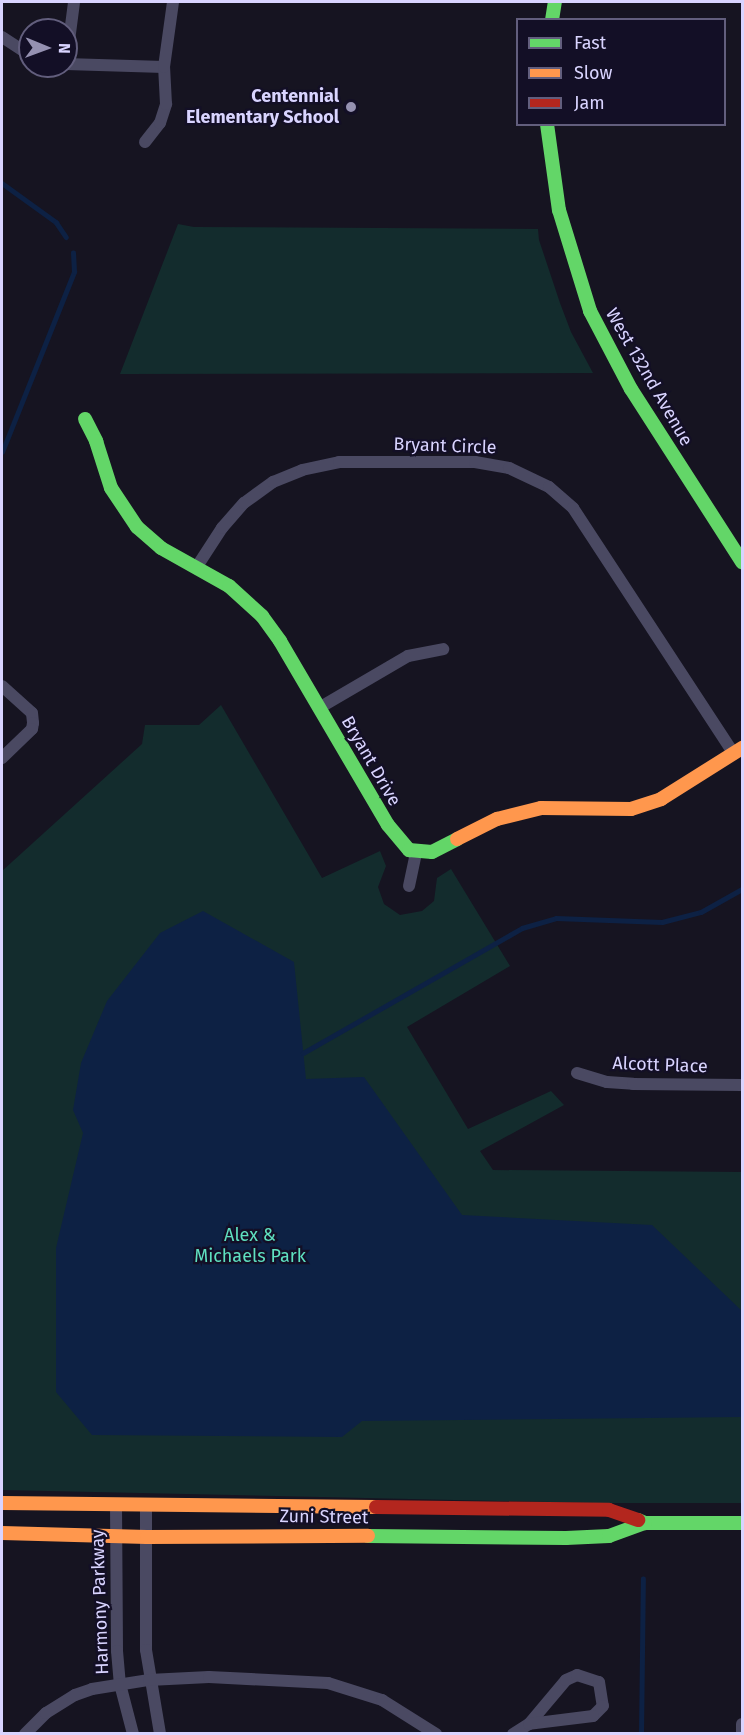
<!DOCTYPE html>
<html>
<head>
<meta charset="utf-8">
<style>
	body { margin:0 }
	#map { position:relative; width:744px; height:1735px; overflow:hidden; background:#161421; font-family:"Fira Sans",sans-serif }
	div>[style] { position:absolute }
	.green>* { inset:0; background:#132c2d }
	.water>* { inset:0; background:#0d2144 }
	.stream>* { height:4.5px; margin:-2.25px; padding:0 2.25px; transform-origin:2.25px; border-radius:2.25px; background:#0d2144 }
	.street>* { height:12px; margin:-6px; padding:0 6px; transform-origin:6px; border-radius:6px; background:#4a4962 }
	.fast>* { height:14px; margin:-7px; padding:0 7px; transform-origin:7px; border-radius:7px; background:#63d668 }
	.slow>* { height:14px; margin:-7px; padding:0 7px; transform-origin:7px; border-radius:7px; background:#ff974d }
	.jam>* { height:14px; margin:-7px; padding:0 7px; transform-origin:7px; border-radius:7px; background:#b3261e }
	.dots>* { width:16px; height:16px; translate:-50% -50%; box-sizing:border-box; border:3px solid #130f26; border-radius:50% }
	span { translate:-50% -50%; white-space:nowrap; text-align:center; line-height:1.15; -webkit-text-stroke:4.5px #130f26; paint-order:stroke }
	.poi-label { font-size:18px; color:#d9d4ff; font-weight:700 }
	.right { translate:-100% -50%; text-align:right }
	.street-label { font-size:18px; color:#d9d4ff }
	.park-label { font-size:18px; color:#5fe0c0 }
	.frame { position:absolute; inset:0; border:3px solid #d9d4ff; pointer-events:none }
	.legend { position:absolute; left:516px; top:18px; width:210px; height:108px; box-sizing:border-box; background:#130f26; border:2px solid #625e7d; margin:0; padding:8px 10px; list-style:none; font-size:18px; color:#d9d4ff }
	.legend li { display:flex; align-items:center; gap:12px; height:30px }
	.legend b { width:30px; border:2px solid #625e7d }
	.north { position:absolute; left:18px; top:18px; width:60px; height:60px; box-sizing:border-box; background:#130f26; border:2px solid #625e7d; border-radius:50%; rotate:91deg; font-size:16px; font-weight:700; line-height:24px; text-align:center; color:#d9d4ff }
	.north::after { content:''; display:block; margin:auto; width:21px; height:27px; background:#9591b1; clip-path:polygon(50% 0,100% 100%,50% 72%,0 100%) }
</style>
</head>
<body>
<div id="map">
	<div class="green">
		<div style="clip-path:polygon(178px 224px,194px 227px,538px 229px,539px 240px,560px 303px,571px 332px,593px 373px,120px 374px)"></div>
		<div style="clip-path:polygon(221px 705px,322px 878px,380px 851px,386px 866px,378px 887px,384px 904px,400px 915px,422px 911px,434px 901px,437px 878px,451px 869px,510px 966px,407px 1027px,468px 1129px,551px 1091px,564px 1105px,480px 1151px,493px 1170px,742px 1172px,742px 1503px,594px 1503px,2px 1490px,2px 871px,142px 744px,145px 725px,199px 725px)"></div>
	</div>
	<div class="water">
		<div style="clip-path:polygon(203px 911px,294px 962px,306px 1079px,364px 1077px,462px 1215px,652px 1225px,742px 1311px,742px 1417px,362px 1421px,342px 1437px,92px 1435px,56px 1392px,56px 1248px,83px 1133px,73px 1110px,81px 1063px,107px 1001px,160px 933px)"></div>
	</div>
	<div class="stream">
		<div style="left:2px;top:183px;width:67px;rotate:35.8deg"></div>
		<div style="left:56px;top:222px;width:18px;rotate:56deg"></div>
		<div style="left:2px;top:452px;width:194px;rotate:-68.2deg"></div>
		<div style="left:74px;top:272px;width:19px;rotate:-93deg"></div>
		<div style="left:303px;top:1053px;width:252px;rotate:-29.7deg"></div>
		<div style="left:522px;top:928px;width:35px;rotate:-16deg"></div>
		<div style="left:556px;top:918px;width:106px;rotate:2.2deg"></div>
		<div style="left:662px;top:922px;width:40px;rotate:-14.4deg"></div>
		<div style="left:701px;top:912px;width:47px;rotate:-29.3deg"></div>
		<div style="left:641px;top:1734px;width:155px;rotate:-89.3deg"></div>
	</div>
	<div class="street">
		<div style="left:2px;top:37px;width:33px;rotate:33deg"></div>
		<div style="left:66px;top:64px;width:98px;rotate:1.8deg"></div>
		<div style="left:66px;top:64px;width:63px;rotate:-82.6deg"></div>
		<div style="left:145px;top:142px;width:24px;rotate:-52deg"></div>
		<div style="left:160px;top:123px;width:20px;rotate:-72deg"></div>
		<div style="left:166px;top:104px;width:37px;rotate:-93deg"></div>
		<div style="left:164px;top:67px;width:66px;rotate:-82.1deg"></div>
		<div style="left:196px;top:568px;width:48px;rotate:-57deg"></div>
		<div style="left:222px;top:528px;width:33px;rotate:-49deg"></div>
		<div style="left:244px;top:503px;width:36px;rotate:-36deg"></div>
		<div style="left:273px;top:482px;width:31px;rotate:-22deg"></div>
		<div style="left:302px;top:470px;width:38px;rotate:-12deg"></div>
		<div style="left:339px;top:462px;width:136px"></div>
		<div style="left:475px;top:462px;width:35px;rotate:10deg"></div>
		<div style="left:509px;top:468px;width:44px;rotate:25.4deg"></div>
		<div style="left:549px;top:487px;width:32px;rotate:41deg"></div>
		<div style="left:573px;top:508px;width:294px;rotate:56.8deg"></div>
		<div style="left:2px;top:686px;width:40px;rotate:42deg"></div>
		<div style="left:32px;top:713px;width:10px;rotate:84deg"></div>
		<div style="left:33px;top:723px;width:6px;rotate:99deg"></div>
		<div style="left:32px;top:729px;width:42px;rotate:136deg"></div>
		<div style="left:319px;top:708px;width:103px;rotate:-30.3deg"></div>
		<div style="left:408px;top:656px;width:36px;rotate:-11deg"></div>
		<div style="left:409px;top:886px;width:35px;rotate:-78deg"></div>
		<div style="left:577px;top:1073px;width:31px;rotate:17deg"></div>
		<div style="left:607px;top:1082px;width:26px;rotate:4deg"></div>
		<div style="left:633px;top:1084px;width:109px;rotate:0.5deg"></div>
		<div style="left:116px;top:1504px;width:147px;rotate:89.6deg"></div>
		<div style="left:117px;top:1651px;width:33px;rotate:85deg"></div>
		<div style="left:120px;top:1684px;width:52px;rotate:75.4deg"></div>
		<div style="left:146px;top:1504px;width:146px;rotate:90deg"></div>
		<div style="left:146px;top:1650px;width:85px;rotate:80.5deg"></div>
		<div style="left:25px;top:1734px;width:30px;rotate:-45deg"></div>
		<div style="left:46px;top:1713px;width:34px;rotate:-32deg"></div>
		<div style="left:75px;top:1695px;width:18px;rotate:-19deg"></div>
		<div style="left:92px;top:1689px;width:58px;rotate:-9deg"></div>
		<div style="left:149px;top:1680px;width:60px;rotate:-2.9deg"></div>
		<div style="left:209px;top:1677px;width:119px;rotate:2.9deg"></div>
		<div style="left:328px;top:1683px;width:57px;rotate:17.5deg"></div>
		<div style="left:382px;top:1700px;width:64px;rotate:32.2deg"></div>
		<div style="left:513px;top:1734px;width:19px;rotate:-32deg"></div>
		<div style="left:529px;top:1724px;width:57px;rotate:-49.9deg"></div>
		<div style="left:566px;top:1680px;width:12px;rotate:-24deg"></div>
		<div style="left:577px;top:1675px;width:23px;rotate:18deg"></div>
		<div style="left:599px;top:1682px;width:24px;rotate:81deg"></div>
		<div style="left:603px;top:1706px;width:14px;rotate:135deg"></div>
		<div style="left:593px;top:1716px;width:64px;rotate:172.9deg"></div>
		<div style="left:742px;top:1734px;width:10px;rotate:-90deg"></div>
	</div>
	<div class="fast">
		<div style="left:552px;top:20px;width:18px;rotate:-81deg"></div>
		<div style="left:547px;top:124px;width:87px;rotate:82.1deg"></div>
		<div style="left:559px;top:210px;width:106px;rotate:72.9deg"></div>
		<div style="left:590px;top:311px;width:88px;rotate:62.3deg"></div>
		<div style="left:631px;top:389px;width:206px;rotate:57.3deg"></div>
		<div style="left:85px;top:419px;width:25px;rotate:63deg"></div>
		<div style="left:96px;top:441px;width:49px;rotate:72.3deg"></div>
		<div style="left:111px;top:488px;width:47px;rotate:56.3deg"></div>
		<div style="left:137px;top:527px;width:32px;rotate:41deg"></div>
		<div style="left:161px;top:548px;width:78px;rotate:29.2deg"></div>
		<div style="left:229px;top:586px;width:45px;rotate:42.3deg"></div>
		<div style="left:262px;top:616px;width:31px;rotate:54deg"></div>
		<div style="left:280px;top:641px;width:213px;rotate:59.6deg"></div>
		<div style="left:388px;top:825px;width:33px;rotate:50deg"></div>
		<div style="left:409px;top:850px;width:23px;rotate:5deg"></div>
		<div style="left:432px;top:852px;width:28px;rotate:-27deg"></div>
		<div style="left:638px;top:1520px;width:8px;rotate:23deg"></div>
		<div style="left:645px;top:1523px;width:97px"></div>
		<div style="left:368px;top:1536px;width:198px;rotate:0.6deg"></div>
		<div style="left:566px;top:1538px;width:43px;rotate:-2.7deg"></div>
		<div style="left:609px;top:1536px;width:38px;rotate:-20deg"></div>
	</div>
	<div class="slow">
		<div style="left:457px;top:839px;width:45px;rotate:-26.6deg"></div>
		<div style="left:497px;top:819px;width:45px;rotate:-14deg"></div>
		<div style="left:541px;top:808px;width:90px;rotate:0.6deg"></div>
		<div style="left:631px;top:809px;width:32px;rotate:-18deg"></div>
		<div style="left:661px;top:799px;width:96px;rotate:-32.2deg"></div>
		<div style="left:2px;top:1503px;width:374px;rotate:0.6deg"></div>
		<div style="left:2px;top:1533px;width:145px;rotate:1.6deg"></div>
		<div style="left:147px;top:1537px;width:221px;rotate:-0.3deg"></div>
	</div>
	<div class="jam">
		<div style="left:376px;top:1507px;width:233px;rotate:0.7deg"></div>
		<div style="left:609px;top:1510px;width:31px;rotate:19deg"></div>
	</div>
	<div class="dots">
		<div style="left:351px;top:107px;background:#9591b1"></div>
	</div>
	<div class="poi-label">
		<span class="right" style="left:339px;top:107px">Centennial<br>Elementary School</span>
	</div>
	<div class="street-label">
		<span style="left:649px;top:377px;rotate:60deg">West 132nd Avenue</span>
		<span style="left:445px;top:446px;rotate:2deg">Bryant Circle</span>
		<span style="left:371px;top:761px;rotate:60deg">Bryant Drive</span>
		<span style="left:660px;top:1065px;rotate:2deg">Alcott Place</span>
		<span style="left:324px;top:1517px;rotate:1deg">Zuni Street</span>
		<span style="left:100px;top:1602px;rotate:-92deg">Harmony Parkway</span>
	</div>
	<div class="park-label">
		<span style="left:250px;top:1246px">Alex &amp;<br>Michaels Park</span>
	</div>
	<div class="frame"></div>
	<ul class="legend">
	<li><b style="height:8px;background:#63d668"></b>Fast</li>
	<li><b style="height:8px;background:#ff974d"></b>Slow</li>
	<li><b style="height:8px;background:#b3261e"></b>Jam</li>
	</ul>
	<div class="north">N</div>
</div>
</body>
</html>
